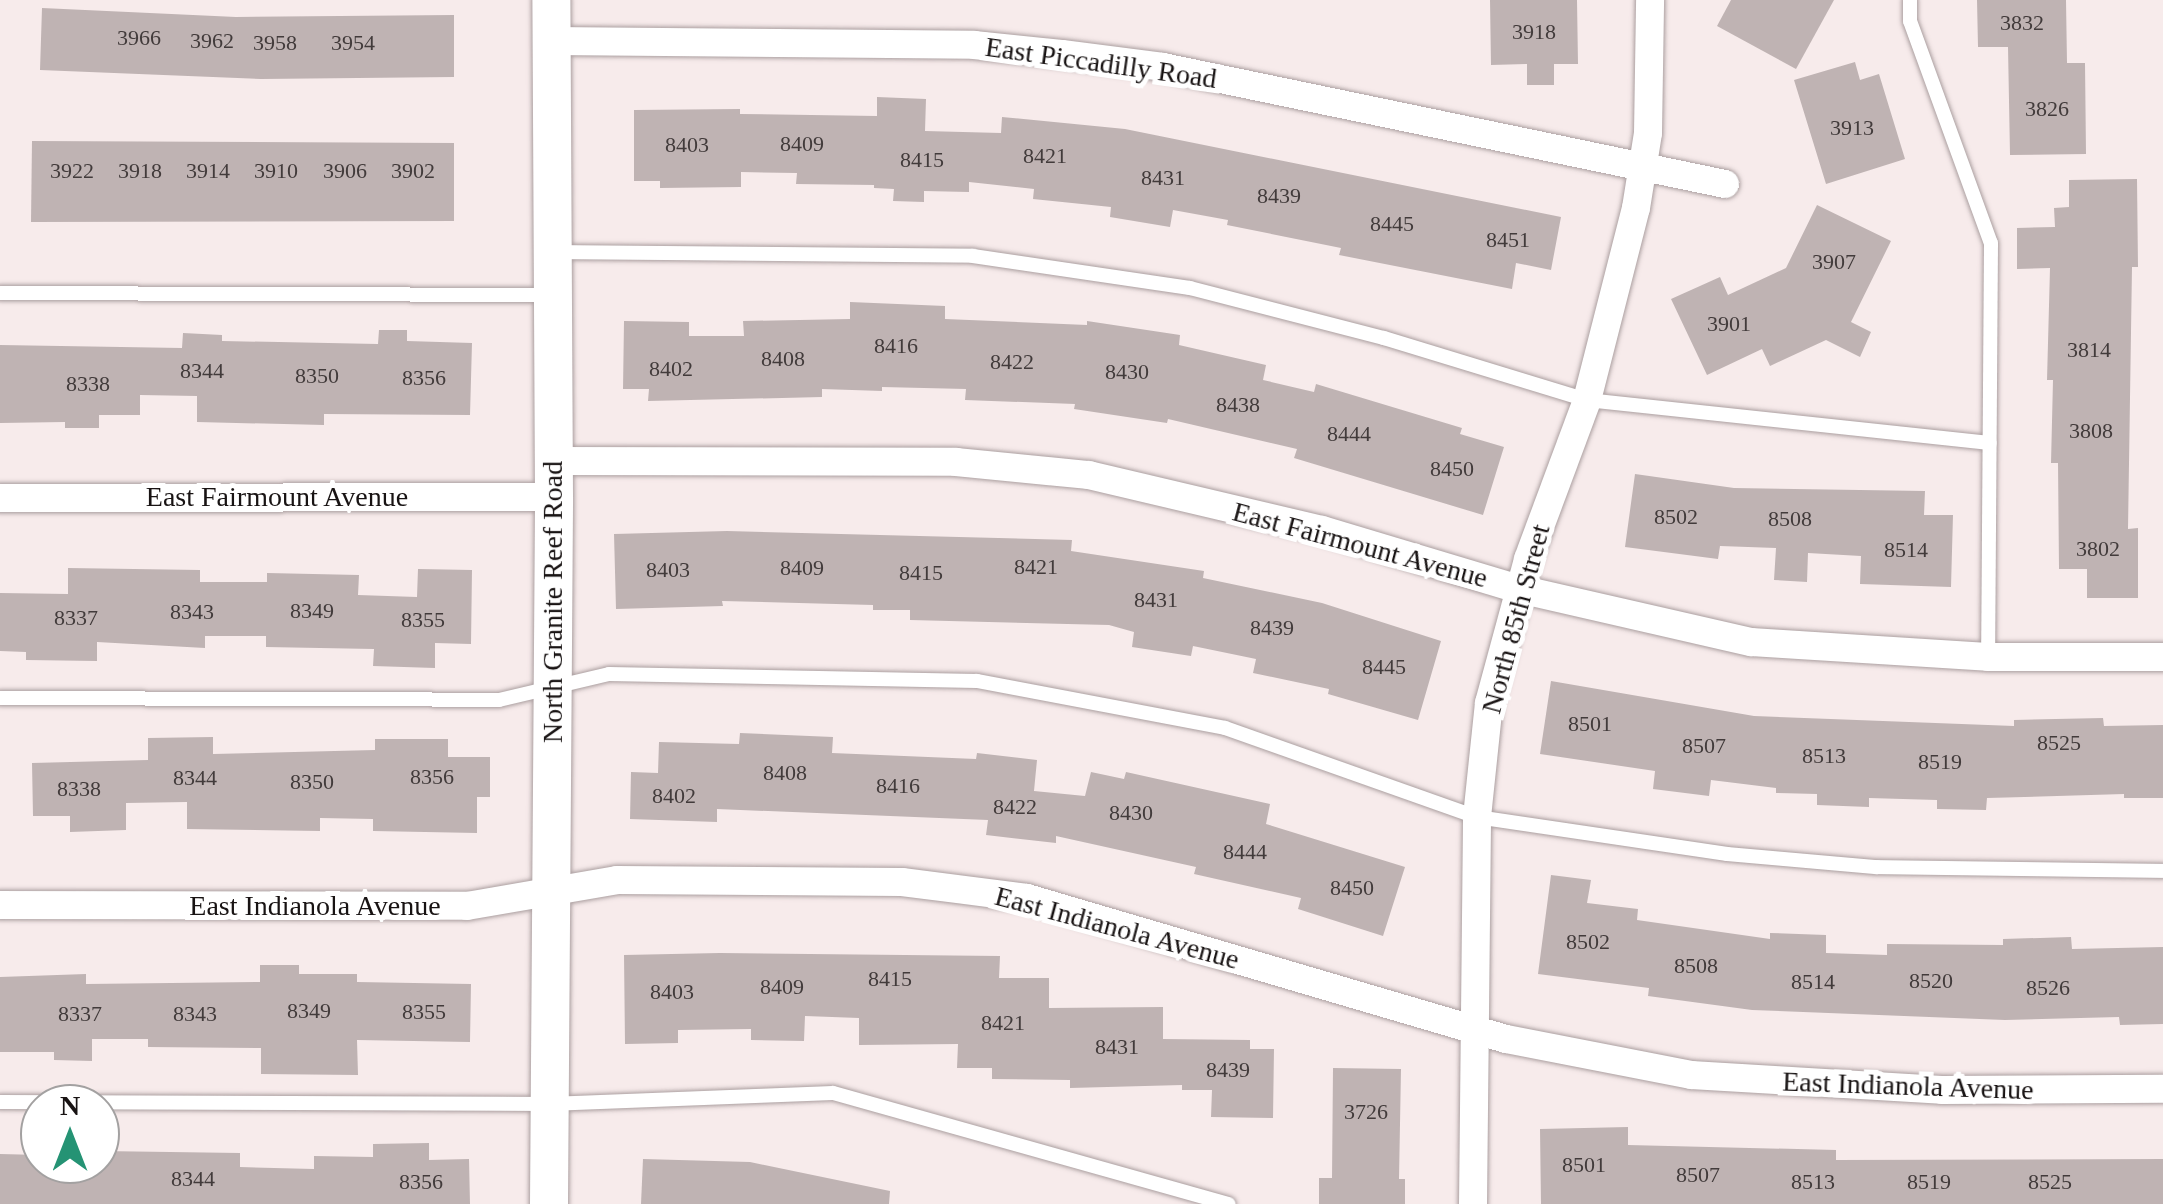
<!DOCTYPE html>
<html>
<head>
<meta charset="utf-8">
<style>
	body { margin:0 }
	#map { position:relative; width:2163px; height:1204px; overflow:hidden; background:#f7ebeb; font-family:"Times New Roman",serif }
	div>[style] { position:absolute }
	.building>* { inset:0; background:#bfb3b3 }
	.roads { filter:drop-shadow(0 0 2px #ab9fa0) drop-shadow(0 0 2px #ab9fa0) }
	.lane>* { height:14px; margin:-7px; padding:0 7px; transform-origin:7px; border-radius:7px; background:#fff }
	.street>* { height:28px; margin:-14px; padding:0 14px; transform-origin:14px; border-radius:14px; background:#fff }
	.secondary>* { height:38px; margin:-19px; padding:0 19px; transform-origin:19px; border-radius:19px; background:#fff }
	span { translate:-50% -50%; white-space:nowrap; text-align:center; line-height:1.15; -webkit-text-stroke:10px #fff; paint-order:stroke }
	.number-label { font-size:22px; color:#423b3b }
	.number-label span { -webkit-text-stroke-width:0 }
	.street-label { font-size:28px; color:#181313 }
	.north { position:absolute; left:20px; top:1084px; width:100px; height:100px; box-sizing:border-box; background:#fff; border:2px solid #a3a1a1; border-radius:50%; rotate:0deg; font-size:28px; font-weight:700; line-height:40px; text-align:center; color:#181313 }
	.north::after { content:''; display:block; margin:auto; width:35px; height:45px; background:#259374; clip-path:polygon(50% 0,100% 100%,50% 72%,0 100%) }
</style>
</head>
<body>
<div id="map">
	<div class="building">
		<div style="clip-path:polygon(1490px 0,1577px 0,1578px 64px,1554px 64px,1554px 85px,1527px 85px,1527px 64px,1491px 65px)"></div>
		<div style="clip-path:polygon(1731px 0,1834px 0,1796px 69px,1717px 26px)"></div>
		<div style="clip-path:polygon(1977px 0,2066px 0,2067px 63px,2085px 63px,2086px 154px,2010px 155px,2008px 47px,1978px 47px)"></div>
		<div style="clip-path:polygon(42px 8px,236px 17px,454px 15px,454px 77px,261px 79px,40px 70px)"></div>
		<div style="clip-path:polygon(1855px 62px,1860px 80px,1879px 74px,1905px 159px,1826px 184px,1794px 80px)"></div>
		<div style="clip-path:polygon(877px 97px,926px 99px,925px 131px,1001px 133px,1002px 117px,1125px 129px,1561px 217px,1551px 270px,1516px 263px,1512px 289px,1339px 255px,1341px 248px,1227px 225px,1228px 220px,1173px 210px,1170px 227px,1110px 217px,1111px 207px,1033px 199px,1034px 189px,969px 182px,969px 192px,924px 191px,924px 202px,893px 201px,894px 189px,874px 188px,874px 185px,796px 184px,797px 173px,741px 172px,741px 187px,660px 188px,660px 181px,634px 181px,634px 110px,740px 109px,740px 114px,877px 116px)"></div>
		<div style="clip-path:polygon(32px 141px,454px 143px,454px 221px,31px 222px)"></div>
		<div style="clip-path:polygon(2137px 179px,2138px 267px,2132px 267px,2128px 529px,2138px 528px,2138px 598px,2087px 598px,2087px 569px,2059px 569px,2058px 463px,2051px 463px,2053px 380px,2047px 380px,2050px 268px,2017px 269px,2017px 228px,2055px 227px,2054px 208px,2069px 207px,2069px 180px)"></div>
		<div style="clip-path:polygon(1817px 205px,1891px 241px,1851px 322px,1871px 332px,1860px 357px,1826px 340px,1770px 366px,1762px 349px,1707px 375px,1671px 299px,1720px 277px,1728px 295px,1786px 268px)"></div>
		<div style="clip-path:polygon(850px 302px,945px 306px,945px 319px,1087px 325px,1087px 321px,1180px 335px,1179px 345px,1266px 365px,1263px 380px,1314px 392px,1316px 384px,1462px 428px,1460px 434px,1504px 447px,1483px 515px,1294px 458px,1297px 449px,1168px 419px,1167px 423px,1074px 409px,1075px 404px,965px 400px,966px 389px,882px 387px,882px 391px,822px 389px,822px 397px,648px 401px,649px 389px,623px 389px,624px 321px,689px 322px,689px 336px,744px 336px,743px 321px,850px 319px)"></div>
		<div style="clip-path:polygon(379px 330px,407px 330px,407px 341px,472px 343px,470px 415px,324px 414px,324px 425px,197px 422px,197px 396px,140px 395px,140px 415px,99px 415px,99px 428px,65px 428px,65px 422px,0 423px,0 345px,182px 348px,183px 333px,222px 335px,222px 341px,378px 344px)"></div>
		<div style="clip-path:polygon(1635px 474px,1734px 488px,1925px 491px,1924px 515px,1953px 515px,1951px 587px,1860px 584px,1861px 556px,1808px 553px,1807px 582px,1774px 580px,1776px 548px,1720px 546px,1718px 559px,1625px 547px)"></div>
		<div style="clip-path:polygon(727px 531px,1072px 540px,1071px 551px,1204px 571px,1203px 578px,1322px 603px,1441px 641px,1418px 720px,1328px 694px,1329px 689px,1253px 673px,1256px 659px,1193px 646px,1191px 656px,1132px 647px,1134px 632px,1109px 625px,910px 620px,910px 610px,873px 610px,873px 605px,722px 601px,723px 606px,616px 609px,614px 534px)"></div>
		<div style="clip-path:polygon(68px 568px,200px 570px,200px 582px,267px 582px,267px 573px,359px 575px,358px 595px,417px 597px,418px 569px,472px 570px,471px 644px,435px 643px,435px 668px,373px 666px,374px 649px,266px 647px,266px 636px,205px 636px,205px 648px,97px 642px,97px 661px,26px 660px,26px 652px,0 651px,0 593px,68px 594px)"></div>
		<div style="clip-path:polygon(1551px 681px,1754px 716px,2014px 726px,2014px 720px,2103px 718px,2104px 726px,2163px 725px,2163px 798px,2124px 798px,2124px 794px,1987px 798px,1986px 810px,1937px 809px,1937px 800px,1869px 798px,1869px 807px,1817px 805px,1817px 794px,1776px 793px,1776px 788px,1711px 780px,1709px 796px,1653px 789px,1655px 771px,1540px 754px)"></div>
		<div style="clip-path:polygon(740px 733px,833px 737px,832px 753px,976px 759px,977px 753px,1037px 760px,1034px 791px,1085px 796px,1091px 772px,1124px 779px,1126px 772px,1270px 804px,1266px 824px,1405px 867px,1383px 936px,1298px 909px,1301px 898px,1194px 874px,1196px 867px,1056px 836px,1056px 843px,986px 835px,988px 820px,717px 809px,717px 822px,630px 819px,631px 772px,658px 773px,659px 742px,739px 744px)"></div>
		<div style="clip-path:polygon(213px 737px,213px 754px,375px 750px,375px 739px,448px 739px,448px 757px,490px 757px,490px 797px,477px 797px,477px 833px,373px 831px,373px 819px,320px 818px,320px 831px,187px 829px,187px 802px,126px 803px,126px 830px,70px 832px,70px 816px,33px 816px,32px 763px,148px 760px,148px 738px)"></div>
		<div style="clip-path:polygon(1551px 875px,1591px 880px,1587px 903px,1638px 909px,1637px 920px,1770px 939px,1770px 933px,1826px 935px,1826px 953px,1887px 955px,1887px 944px,2003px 945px,2003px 939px,2071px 937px,2072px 949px,2163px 947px,2163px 1024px,2120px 1025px,2119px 1017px,2005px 1020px,1752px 1010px,1648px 996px,1649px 988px,1538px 974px)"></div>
		<div style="clip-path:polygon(720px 953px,1000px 956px,999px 978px,1049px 978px,1049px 1008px,1163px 1007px,1163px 1039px,1250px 1040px,1250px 1049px,1274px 1049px,1273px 1118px,1211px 1117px,1212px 1090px,1182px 1090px,1182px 1085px,1070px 1088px,1070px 1080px,992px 1079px,992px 1068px,957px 1068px,958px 1044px,859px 1045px,859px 1018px,805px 1016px,804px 1041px,751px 1040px,751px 1029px,678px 1030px,678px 1043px,625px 1044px,624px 955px)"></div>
		<div style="clip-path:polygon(260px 965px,299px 965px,299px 974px,357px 974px,357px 982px,471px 984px,470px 1042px,357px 1040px,358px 1075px,261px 1074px,261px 1048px,148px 1047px,148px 1039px,92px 1039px,92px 1061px,54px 1060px,54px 1052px,0 1052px,0 977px,86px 974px,86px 984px,260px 982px)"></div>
		<div style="clip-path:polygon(1333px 1068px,1401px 1069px,1399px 1179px,1405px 1179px,1405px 1204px,1319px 1204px,1319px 1178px,1332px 1178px)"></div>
		<div style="clip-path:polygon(1628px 1127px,1628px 1145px,1836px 1150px,1836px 1160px,2163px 1159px,2163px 1204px,1541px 1204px,1540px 1129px)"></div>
		<div style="clip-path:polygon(429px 1143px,429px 1160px,469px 1159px,470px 1204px,0 1204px,0 1154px,40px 1155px,40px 1164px,100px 1164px,100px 1151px,240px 1153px,240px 1167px,314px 1169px,314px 1156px,373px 1157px,373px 1144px)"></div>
		<div style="clip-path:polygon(643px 1159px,750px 1162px,890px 1191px,889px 1204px,641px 1204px)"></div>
	</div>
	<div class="roads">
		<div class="lane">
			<div style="left:1910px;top:0;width:21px;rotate:90deg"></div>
			<div style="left:1910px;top:21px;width:236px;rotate:70deg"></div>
			<div style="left:1991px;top:243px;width:414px;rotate:90.4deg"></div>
			<div style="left:556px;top:252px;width:417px;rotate:0.5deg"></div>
			<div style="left:973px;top:256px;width:219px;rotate:8.4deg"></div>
			<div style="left:1190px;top:288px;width:200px;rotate:14.5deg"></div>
			<div style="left:1384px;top:338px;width:212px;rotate:17deg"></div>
			<div style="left:1587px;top:400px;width:405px;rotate:6.1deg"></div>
			<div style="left:0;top:293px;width:552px;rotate:0.21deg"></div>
			<div style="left:0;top:698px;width:499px;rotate:0.2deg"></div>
			<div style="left:499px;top:700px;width:113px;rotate:-13.3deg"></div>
			<div style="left:609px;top:674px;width:368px;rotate:1.1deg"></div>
			<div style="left:977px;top:681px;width:252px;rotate:10.7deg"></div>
			<div style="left:1225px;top:728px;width:267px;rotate:19.5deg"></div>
			<div style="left:1477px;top:817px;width:253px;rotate:8.4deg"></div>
			<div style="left:1727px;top:854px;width:151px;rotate:5deg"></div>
			<div style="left:1877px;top:867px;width:286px;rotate:0.8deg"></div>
			<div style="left:0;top:1102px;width:549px;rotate:0.21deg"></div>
			<div style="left:549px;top:1104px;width:284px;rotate:-2.2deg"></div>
			<div style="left:833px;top:1093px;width:411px;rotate:15.7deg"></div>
		</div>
		<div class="street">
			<div style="left:551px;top:41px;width:423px;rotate:0.5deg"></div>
			<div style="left:974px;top:45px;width:88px;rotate:5.8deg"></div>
			<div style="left:1062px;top:54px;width:102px;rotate:7.3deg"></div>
			<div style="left:1163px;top:67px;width:574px;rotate:11.76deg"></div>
			<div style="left:554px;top:461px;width:402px;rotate:0.1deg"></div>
			<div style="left:956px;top:462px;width:134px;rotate:5.6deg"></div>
			<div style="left:1089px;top:475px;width:239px;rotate:13.3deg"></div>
			<div style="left:1322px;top:530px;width:206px;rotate:16.7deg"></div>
			<div style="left:1519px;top:589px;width:238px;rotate:12.9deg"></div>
			<div style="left:1751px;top:642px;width:237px;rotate:3.6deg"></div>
			<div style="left:1988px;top:657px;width:175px"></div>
			<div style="left:0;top:498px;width:554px;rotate:-0.1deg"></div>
			<div style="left:0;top:905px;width:467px;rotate:0.1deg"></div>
			<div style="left:467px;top:906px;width:152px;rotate:-9.8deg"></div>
			<div style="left:617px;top:880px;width:285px;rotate:0.4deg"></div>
			<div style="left:902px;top:882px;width:126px;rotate:7.3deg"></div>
			<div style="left:1027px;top:898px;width:499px;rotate:16.4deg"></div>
			<div style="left:1506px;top:1039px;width:188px;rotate:11deg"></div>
			<div style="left:1691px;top:1075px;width:251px;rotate:3.4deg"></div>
			<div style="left:1942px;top:1090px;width:221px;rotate:-0.3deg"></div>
			<div style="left:1473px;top:1204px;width:387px;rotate:-89.4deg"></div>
			<div style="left:1477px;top:817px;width:115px;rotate:-84deg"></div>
			<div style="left:1489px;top:703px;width:149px;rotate:-74.8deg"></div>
			<div style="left:1528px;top:559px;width:170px;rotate:-69.6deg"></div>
			<div style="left:1587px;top:400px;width:198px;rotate:-75.7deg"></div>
			<div style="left:1636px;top:208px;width:76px;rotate:-80.9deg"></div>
			<div style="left:1648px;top:133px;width:133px;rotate:-89.1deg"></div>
		</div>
		<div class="secondary">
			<div style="left:549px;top:1204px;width:707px;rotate:-89.59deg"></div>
			<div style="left:554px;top:497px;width:497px;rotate:-90.3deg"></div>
		</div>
	</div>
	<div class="number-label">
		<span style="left:2022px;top:23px">3832</span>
		<span style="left:1534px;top:32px">3918</span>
		<span style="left:139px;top:38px">3966</span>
		<span style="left:212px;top:41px">3962</span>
		<span style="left:275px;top:43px">3958</span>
		<span style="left:353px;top:43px">3954</span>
		<span style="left:2047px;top:109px">3826</span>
		<span style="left:1852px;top:128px">3913</span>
		<span style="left:802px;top:144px">8409</span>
		<span style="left:687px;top:145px">8403</span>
		<span style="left:1045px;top:156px">8421</span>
		<span style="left:922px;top:160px">8415</span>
		<span style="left:72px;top:171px">3922</span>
		<span style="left:140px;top:171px">3918</span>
		<span style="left:208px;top:171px">3914</span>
		<span style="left:276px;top:171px">3910</span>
		<span style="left:345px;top:171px">3906</span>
		<span style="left:413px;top:171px">3902</span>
		<span style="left:1163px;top:178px">8431</span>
		<span style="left:1279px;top:196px">8439</span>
		<span style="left:1392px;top:224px">8445</span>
		<span style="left:1508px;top:240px">8451</span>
		<span style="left:1834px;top:262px">3907</span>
		<span style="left:1729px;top:324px">3901</span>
		<span style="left:896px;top:346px">8416</span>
		<span style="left:2089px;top:350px">3814</span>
		<span style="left:783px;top:359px">8408</span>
		<span style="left:1012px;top:362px">8422</span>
		<span style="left:671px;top:369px">8402</span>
		<span style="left:202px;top:371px">8344</span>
		<span style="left:1127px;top:372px">8430</span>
		<span style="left:317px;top:376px">8350</span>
		<span style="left:424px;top:378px">8356</span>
		<span style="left:88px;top:384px">8338</span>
		<span style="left:1238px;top:405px">8438</span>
		<span style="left:2091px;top:431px">3808</span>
		<span style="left:1349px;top:434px">8444</span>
		<span style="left:1452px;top:469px">8450</span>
		<span style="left:1676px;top:517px">8502</span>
		<span style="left:1790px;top:519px">8508</span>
		<span style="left:2098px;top:549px">3802</span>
		<span style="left:1906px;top:550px">8514</span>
		<span style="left:1036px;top:567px">8421</span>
		<span style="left:802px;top:568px">8409</span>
		<span style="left:668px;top:570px">8403</span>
		<span style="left:921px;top:573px">8415</span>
		<span style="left:1156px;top:600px">8431</span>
		<span style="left:312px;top:611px">8349</span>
		<span style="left:192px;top:612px">8343</span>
		<span style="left:76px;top:618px">8337</span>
		<span style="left:423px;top:620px">8355</span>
		<span style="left:1272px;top:628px">8439</span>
		<span style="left:1384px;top:667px">8445</span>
		<span style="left:1590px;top:724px">8501</span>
		<span style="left:2059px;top:743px">8525</span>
		<span style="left:1704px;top:746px">8507</span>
		<span style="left:1824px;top:756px">8513</span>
		<span style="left:1940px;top:762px">8519</span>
		<span style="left:785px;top:773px">8408</span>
		<span style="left:432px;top:777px">8356</span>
		<span style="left:195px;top:778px">8344</span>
		<span style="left:312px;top:782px">8350</span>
		<span style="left:898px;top:786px">8416</span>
		<span style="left:79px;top:789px">8338</span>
		<span style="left:674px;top:796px">8402</span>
		<span style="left:1015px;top:807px">8422</span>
		<span style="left:1131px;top:813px">8430</span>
		<span style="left:1245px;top:852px">8444</span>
		<span style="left:1352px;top:888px">8450</span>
		<span style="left:1588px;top:942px">8502</span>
		<span style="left:1696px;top:966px">8508</span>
		<span style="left:890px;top:979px">8415</span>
		<span style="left:1931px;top:981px">8520</span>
		<span style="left:1813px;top:982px">8514</span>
		<span style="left:782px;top:987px">8409</span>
		<span style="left:2048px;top:988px">8526</span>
		<span style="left:672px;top:992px">8403</span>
		<span style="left:309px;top:1011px">8349</span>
		<span style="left:424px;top:1012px">8355</span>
		<span style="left:80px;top:1014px">8337</span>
		<span style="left:195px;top:1014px">8343</span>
		<span style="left:1003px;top:1023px">8421</span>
		<span style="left:1117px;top:1047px">8431</span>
		<span style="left:1228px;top:1070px">8439</span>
		<span style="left:1366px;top:1112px">3726</span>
		<span style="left:1584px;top:1165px">8501</span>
		<span style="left:1698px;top:1175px">8507</span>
		<span style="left:193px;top:1179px">8344</span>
		<span style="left:421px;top:1182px">8356</span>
		<span style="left:1813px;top:1182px">8513</span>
		<span style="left:1929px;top:1182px">8519</span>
		<span style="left:2050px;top:1182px">8525</span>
	</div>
	<div class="street-label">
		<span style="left:1101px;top:63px;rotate:8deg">East Piccadilly Road</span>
		<span style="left:277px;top:497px">East Fairmount Avenue</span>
		<span style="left:1360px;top:545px;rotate:15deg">East Fairmount Avenue</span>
		<span style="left:553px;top:602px;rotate:-90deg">North Granite Reef Road</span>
		<span style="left:1516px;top:619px;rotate:-75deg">North 85th Street</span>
		<span style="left:315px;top:906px">East Indianola Avenue</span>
		<span style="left:1117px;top:928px;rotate:15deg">East Indianola Avenue</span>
		<span style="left:1908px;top:1086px;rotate:2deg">East Indianola Avenue</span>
	</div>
	<div class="north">N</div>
</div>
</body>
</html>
